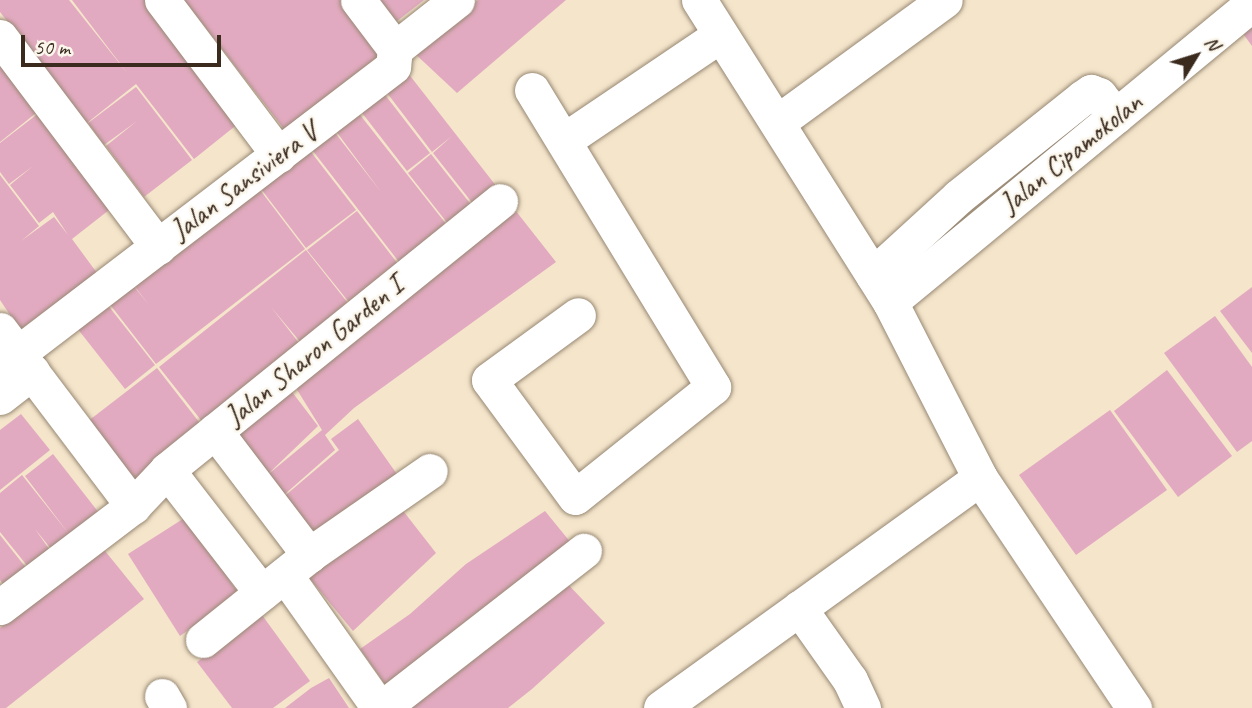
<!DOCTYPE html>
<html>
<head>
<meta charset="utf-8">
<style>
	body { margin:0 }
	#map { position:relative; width:1252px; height:708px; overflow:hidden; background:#f4e5cb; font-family:Caveat,sans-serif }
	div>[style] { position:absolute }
	.building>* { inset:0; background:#e2aac0 }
	.roads { filter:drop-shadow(0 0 2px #988874) drop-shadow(0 0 2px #988874) }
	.minor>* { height:35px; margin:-17.5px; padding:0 17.5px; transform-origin:17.5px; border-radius:17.5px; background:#fff }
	span { translate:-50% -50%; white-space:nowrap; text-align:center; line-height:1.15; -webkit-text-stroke:5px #fbf7ec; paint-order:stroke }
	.street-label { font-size:28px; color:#3b2a1e }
	.north { position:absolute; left:1161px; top:21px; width:70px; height:70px; -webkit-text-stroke:5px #fbf7ec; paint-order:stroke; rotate:52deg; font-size:19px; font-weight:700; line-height:28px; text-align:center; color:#3b2a1e }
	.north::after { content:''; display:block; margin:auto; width:24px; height:32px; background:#3b2a1e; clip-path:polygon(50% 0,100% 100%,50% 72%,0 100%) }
	.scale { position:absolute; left:21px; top:35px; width:200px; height:32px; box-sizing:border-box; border:4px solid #3b2a1e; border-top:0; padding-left:9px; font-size:21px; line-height:24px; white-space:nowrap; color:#3b2a1e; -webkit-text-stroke:5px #fbf7ec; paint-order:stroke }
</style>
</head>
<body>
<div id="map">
	<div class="building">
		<div style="clip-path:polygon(0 0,69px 0,128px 74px,72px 0,151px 0,244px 119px,194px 159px,136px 84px,87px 123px,0 12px)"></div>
		<div style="clip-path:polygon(184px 0,353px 0,389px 48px,284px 129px)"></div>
		<div style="clip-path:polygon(372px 0,424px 0,392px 25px)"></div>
		<div style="clip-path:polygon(478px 0,566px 0,457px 93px,411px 50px)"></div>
		<div style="clip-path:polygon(1252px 23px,1252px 46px,1241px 31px)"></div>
		<div style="clip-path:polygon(0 53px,41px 109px,0 142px)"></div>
		<div style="clip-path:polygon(404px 68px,504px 196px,481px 214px,433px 153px,452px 136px,432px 152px,381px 85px)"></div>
		<div style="clip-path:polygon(136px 87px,192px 160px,144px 197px,106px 146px,137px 121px,104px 145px,88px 123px)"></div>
		<div style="clip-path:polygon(379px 87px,430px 153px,407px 171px,356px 105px)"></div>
		<div style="clip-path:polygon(353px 106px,454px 234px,406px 271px,306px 142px,329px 125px,381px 192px,330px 123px)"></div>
		<div style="clip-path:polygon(44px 109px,118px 203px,72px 239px,97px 273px,20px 330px,0 300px,0 175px,39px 226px,21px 241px,54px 217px,68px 235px,53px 212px,39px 223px,10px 185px,33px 166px,9px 184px,0 172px,0 143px)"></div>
		<div style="clip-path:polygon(304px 143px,356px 210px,306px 248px,255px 181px)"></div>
		<div style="clip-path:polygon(431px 154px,480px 216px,456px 234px,408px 173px)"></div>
		<div style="clip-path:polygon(254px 182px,305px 249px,156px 364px,105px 298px,128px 279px,149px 305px,129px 279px)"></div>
		<div style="clip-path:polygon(508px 201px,556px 262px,354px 408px,325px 435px,335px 450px,276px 502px,224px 432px,286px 384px,318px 426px,266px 476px,322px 430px,291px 380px)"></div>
		<div style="clip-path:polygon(357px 211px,405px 273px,356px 311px,307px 250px)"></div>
		<div style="clip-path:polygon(306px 250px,355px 312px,307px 350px,271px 307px,306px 352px,208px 429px,159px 367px)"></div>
		<div style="clip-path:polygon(1252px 287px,1252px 353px,1220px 311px)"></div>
		<div style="clip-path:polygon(103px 299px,155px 365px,125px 389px,73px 323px)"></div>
		<div style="clip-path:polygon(1215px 316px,1252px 367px,1252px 441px,1237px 452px,1164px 353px)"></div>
		<div style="clip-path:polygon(157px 368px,206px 431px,131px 490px,83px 425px)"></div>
		<div style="clip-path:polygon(1167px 370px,1232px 456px,1178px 497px,1114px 411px)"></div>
		<div style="clip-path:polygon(1110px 410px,1167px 490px,1076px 555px,1019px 475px)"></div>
		<div style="clip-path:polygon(21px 414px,50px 450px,0 490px,0 430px)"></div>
		<div style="clip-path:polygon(358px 419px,399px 477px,310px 538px,281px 499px,339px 450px,331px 439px)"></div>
		<div style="clip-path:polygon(53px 454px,103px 518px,56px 555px,35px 529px,54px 556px,33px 573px,0 532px,0 493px,22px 475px,69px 534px,25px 476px)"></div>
		<div style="clip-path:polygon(397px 503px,436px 553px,353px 631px,306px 574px)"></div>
		<div style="clip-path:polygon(545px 511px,576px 549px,391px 693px,360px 649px,410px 614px,466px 564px)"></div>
		<div style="clip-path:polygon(186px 517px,239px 594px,180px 636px,128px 554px)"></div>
		<div style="clip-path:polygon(0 535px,31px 574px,9px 592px,0 580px)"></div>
		<div style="clip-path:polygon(101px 546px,144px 599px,6px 708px,0 708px,0 628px)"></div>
		<div style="clip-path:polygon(560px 576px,605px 623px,532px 689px,508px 708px,400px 708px)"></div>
		<div style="clip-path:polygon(262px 615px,310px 681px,273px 708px,232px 708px,197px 662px)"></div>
		<div style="clip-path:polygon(329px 678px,349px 708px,285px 708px,311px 688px)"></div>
	</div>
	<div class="roads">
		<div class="minor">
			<div style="left:162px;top:0;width:194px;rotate:53deg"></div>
			<div style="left:358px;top:0;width:61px;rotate:52.9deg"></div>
			<div style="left:699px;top:0;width:357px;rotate:57.7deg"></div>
			<div style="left:890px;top:302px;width:198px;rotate:62.9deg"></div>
			<div style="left:980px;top:478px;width:277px;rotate:56.2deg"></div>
			<div style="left:0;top:37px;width:263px;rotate:53deg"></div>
			<div style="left:532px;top:90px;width:348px;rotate:58.6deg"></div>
			<div style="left:713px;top:387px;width:176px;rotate:141.4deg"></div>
			<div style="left:575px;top:497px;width:145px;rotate:-126.3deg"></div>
			<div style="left:489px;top:380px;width:110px;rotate:-36.1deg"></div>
			<div style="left:779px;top:121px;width:205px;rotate:-36.1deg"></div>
			<div style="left:566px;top:139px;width:186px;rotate:-34deg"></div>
			<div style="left:873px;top:275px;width:115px;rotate:-42.5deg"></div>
			<div style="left:958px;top:197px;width:159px;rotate:-38.6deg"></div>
			<div style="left:1082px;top:98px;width:11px;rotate:-34deg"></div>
			<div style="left:1091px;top:92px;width:9px;rotate:21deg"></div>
			<div style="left:1099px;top:95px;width:27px;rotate:51deg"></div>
			<div style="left:890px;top:302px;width:469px;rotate:-39.5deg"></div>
			<div style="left:0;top:330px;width:221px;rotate:52.9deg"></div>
			<div style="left:0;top:367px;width:495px;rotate:-37.4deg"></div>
			<div style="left:393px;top:66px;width:17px;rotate:-83deg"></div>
			<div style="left:395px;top:49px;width:79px;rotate:-38.3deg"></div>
			<div style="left:0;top:397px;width:41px;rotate:-38deg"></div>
			<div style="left:215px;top:431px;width:156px;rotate:52.8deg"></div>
			<div style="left:167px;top:470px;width:155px;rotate:52.3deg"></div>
			<div style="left:285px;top:575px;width:163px;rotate:54.7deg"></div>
			<div style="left:0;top:607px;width:167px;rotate:-37.2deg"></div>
			<div style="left:133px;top:506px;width:50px;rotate:-46.6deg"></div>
			<div style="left:167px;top:470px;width:428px;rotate:-38.9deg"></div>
			<div style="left:799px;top:608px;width:88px;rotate:54.7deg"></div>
			<div style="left:850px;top:680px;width:31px;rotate:65deg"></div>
			<div style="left:203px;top:640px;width:136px;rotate:-38.7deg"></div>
			<div style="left:309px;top:555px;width:147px;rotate:-34.8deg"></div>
			<div style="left:162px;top:696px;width:14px;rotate:60deg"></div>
			<div style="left:382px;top:708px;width:256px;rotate:-37.9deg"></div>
			<div style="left:661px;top:708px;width:393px;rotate:-35.8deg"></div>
		</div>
	</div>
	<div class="street-label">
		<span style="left:1071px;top:153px;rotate:-39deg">Jalan Cipamokolan</span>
		<span style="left:244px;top:181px;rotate:-37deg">Jalan Sansiviera V</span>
		<span style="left:314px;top:351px;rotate:-39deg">Jalan Sharon Garden I</span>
	</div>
	<div class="north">N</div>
	<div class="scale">50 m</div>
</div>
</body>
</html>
